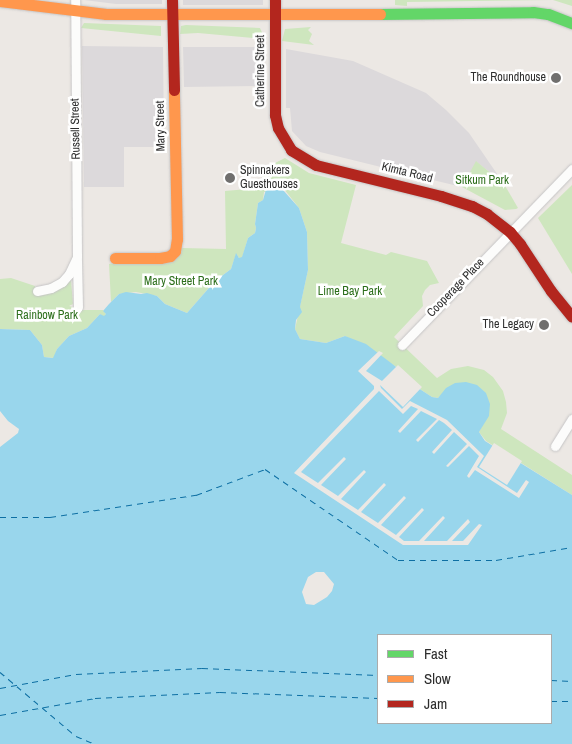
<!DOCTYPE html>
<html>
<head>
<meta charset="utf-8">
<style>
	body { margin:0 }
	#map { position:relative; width:572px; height:744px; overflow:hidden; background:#ece8e4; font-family:"Archivo Narrow",sans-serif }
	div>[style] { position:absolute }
	.industrial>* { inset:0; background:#dcd9db }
	.green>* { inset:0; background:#cee6be }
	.water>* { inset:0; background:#99d6ec }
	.pier>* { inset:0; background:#ece8e4 }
	.ferry>* { height:1px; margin-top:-0.5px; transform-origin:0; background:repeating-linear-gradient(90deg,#0d6fa3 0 6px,transparent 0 11px) }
	.roads { filter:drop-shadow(0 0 1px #c5c4c5) drop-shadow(0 0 1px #c5c4c5) }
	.street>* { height:9px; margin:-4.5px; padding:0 4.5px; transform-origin:4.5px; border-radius:4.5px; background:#fcfcfb }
	.fast>* { height:11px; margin:-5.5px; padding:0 5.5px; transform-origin:5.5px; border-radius:5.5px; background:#63d668 }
	.slow>* { height:11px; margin:-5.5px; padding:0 5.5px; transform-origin:5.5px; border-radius:5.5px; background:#ff974d }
	.jam>* { height:11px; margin:-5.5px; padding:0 5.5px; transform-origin:5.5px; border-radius:5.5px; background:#b3261e }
	.dots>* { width:14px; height:14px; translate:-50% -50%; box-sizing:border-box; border:2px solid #fff; border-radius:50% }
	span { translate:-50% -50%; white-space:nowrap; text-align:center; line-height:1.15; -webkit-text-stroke:5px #fff; paint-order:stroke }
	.street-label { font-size:12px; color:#2e2e2e }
	.poi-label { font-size:12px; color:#2e2e2e }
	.right { translate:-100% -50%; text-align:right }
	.left { translate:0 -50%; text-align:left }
	.park-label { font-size:12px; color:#2c6e1b }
	.legend { position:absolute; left:377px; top:634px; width:175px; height:90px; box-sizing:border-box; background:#fff; border:1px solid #ababab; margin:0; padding:6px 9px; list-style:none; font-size:15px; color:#2e2e2e }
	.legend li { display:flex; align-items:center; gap:10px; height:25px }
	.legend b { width:25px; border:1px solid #ababab }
</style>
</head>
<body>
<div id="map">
	<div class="industrial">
		<div style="clip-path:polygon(84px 0,162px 0,162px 4px,116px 4px)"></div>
		<div style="clip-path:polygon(183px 0,263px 0,263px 5px,183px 5px)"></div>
		<div style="clip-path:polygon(82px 46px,163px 47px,164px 147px,124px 147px,124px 187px,84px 187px)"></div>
		<div style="clip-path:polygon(183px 47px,264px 47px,264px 86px,184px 87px)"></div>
		<div style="clip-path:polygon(286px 49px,353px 61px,426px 93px,446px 110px,469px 133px,504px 184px,477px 162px,462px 187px,391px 170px,388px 167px,385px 168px,320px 152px,306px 146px,292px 131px,290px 108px,286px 108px)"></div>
	</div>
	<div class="green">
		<div style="clip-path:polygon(395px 0,572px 0,572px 6px,553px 0,407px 2px,407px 6px,395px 5px)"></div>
		<div style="clip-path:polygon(84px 23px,161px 26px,161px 36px,81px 28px)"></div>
		<div style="clip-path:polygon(186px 25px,260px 28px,265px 39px,198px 33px,180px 34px,181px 26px)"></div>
		<div style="clip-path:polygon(311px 27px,308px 30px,312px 34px,309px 41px,314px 45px,282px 41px,285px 29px)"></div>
		<div style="clip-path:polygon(285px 158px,309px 173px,356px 185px,341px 243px,386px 255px,391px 252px,427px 261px,439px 283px,430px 285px,425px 290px,422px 296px,423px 306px,394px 337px,437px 378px,451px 369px,468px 366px,484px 370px,493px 377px,503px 391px,506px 402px,507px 413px,501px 429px,572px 475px,572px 495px,486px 441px,479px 432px,485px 420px,447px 389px,438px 398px,432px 397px,415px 386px,395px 366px,345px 336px,326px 343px,300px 339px,295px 329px,308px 270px,307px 232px,299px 208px,284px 189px,264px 192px,263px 200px,258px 203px,255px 224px,256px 228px,255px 233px,248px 238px,242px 258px,240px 259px,236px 254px,231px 269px,215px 281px,187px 313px,165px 304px,157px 296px,136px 292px,119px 294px,111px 302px,109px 264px,177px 253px,182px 248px,226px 249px,225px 191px,259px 188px,265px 168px)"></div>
		<div style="clip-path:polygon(476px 161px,504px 184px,518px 208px,516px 209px,505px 210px,462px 187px)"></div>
		<div style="clip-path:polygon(572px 185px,572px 274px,538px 218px)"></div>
		<div style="clip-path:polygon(0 279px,11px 278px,35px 286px,35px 295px,56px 291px,71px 280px,73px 304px,69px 306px,73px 307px,70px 310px,103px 310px,106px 314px,104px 317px,100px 314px,87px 328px,69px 336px,57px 349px,54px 358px,44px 357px,42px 345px,30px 330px,0 329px)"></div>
	</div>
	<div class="water">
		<div style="clip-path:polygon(evenodd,275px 181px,299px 208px,307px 232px,308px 270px,300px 307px,302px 312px,296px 320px,295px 329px,300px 339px,326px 343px,345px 336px,366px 344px,395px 366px,415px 386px,432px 397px,438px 398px,446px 388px,455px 383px,466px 382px,477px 385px,486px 393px,490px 404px,489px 416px,479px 432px,485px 441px,572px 495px,572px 744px,0 744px,0 447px,18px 433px,19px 429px,8px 421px,0 411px,0 329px,30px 330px,42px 345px,44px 357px,53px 358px,57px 349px,69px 336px,87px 328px,100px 314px,104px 316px,106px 314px,103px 311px,109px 304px,119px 294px,126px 292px,141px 294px,147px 293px,157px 296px,165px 304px,187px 313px,215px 281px,231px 269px,236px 253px,239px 258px,242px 257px,248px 238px,255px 233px,256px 228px,255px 224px,258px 203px,263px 200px,267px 186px,275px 181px,316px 572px,324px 572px,334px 584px,332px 591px,327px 597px,314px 605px,306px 604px,302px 592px,308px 577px,316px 572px,275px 181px,378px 635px,551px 635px,551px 723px,378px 723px,378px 635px)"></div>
	</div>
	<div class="pier">
		<div style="clip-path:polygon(379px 351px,383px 353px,366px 371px,382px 381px,398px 365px,422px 387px,403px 407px,380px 385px,381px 388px,402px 409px,410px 401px,447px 420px,484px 456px,477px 467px,517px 493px,526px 480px,529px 482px,519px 498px,475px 470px,469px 478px,467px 476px,479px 456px,469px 446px,448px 467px,446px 466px,467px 444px,454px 432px,434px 454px,432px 452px,452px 430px,444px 423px,439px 420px,418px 442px,416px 440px,437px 419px,421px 411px,400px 433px,398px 431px,418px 409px,411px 406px,403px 414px,379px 391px,301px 472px,318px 483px,344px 457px,346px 459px,321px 485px,338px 496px,364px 470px,366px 472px,341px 499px,358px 510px,384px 483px,386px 485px,361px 512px,378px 523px,404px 496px,406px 498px,381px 525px,396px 535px,422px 508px,424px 510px,399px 537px,404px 541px,419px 541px,443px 516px,445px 518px,424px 541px,447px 541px,468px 519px,470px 522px,452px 541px,463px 541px,479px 524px,482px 525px,468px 545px,403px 545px,294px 473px,374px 389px,374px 386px,358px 371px)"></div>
		<div style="clip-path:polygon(494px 443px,522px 461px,507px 485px,479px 467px)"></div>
	</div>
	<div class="ferry">
		<div style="left:0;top:517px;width:50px"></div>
		<div style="left:50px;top:517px;width:148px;rotate:-8.6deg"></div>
		<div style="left:196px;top:495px;width:74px;rotate:-20.6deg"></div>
		<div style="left:265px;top:469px;width:161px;rotate:34.4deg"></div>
		<div style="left:398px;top:560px;width:98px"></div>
		<div style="left:496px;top:560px;width:77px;rotate:-9.7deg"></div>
		<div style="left:0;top:672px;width:99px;rotate:40.1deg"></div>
		<div style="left:76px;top:736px;width:21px;rotate:23deg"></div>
		<div style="left:551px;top:680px;width:21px;rotate:3deg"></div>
		<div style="left:0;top:688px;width:77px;rotate:-10.4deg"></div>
		<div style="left:76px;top:674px;width:126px;rotate:-2.7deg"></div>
		<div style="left:202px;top:668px;width:176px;rotate:2.3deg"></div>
		<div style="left:551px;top:701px;width:21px"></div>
		<div style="left:0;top:715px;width:97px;rotate:-10.1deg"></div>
		<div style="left:95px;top:698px;width:125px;rotate:-2.7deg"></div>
		<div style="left:220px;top:692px;width:158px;rotate:2.2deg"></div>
	</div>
	<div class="roads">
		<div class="street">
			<div style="left:77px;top:260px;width:47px;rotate:88.8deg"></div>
			<div style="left:37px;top:291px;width:14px;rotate:-12deg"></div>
			<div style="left:51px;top:288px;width:13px;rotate:-29deg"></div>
			<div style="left:62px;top:282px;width:11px;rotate:-49deg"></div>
			<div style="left:69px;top:274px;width:19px;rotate:-65deg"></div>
			<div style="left:77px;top:257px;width:257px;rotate:-90.4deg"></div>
			<div style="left:402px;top:345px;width:245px;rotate:-46deg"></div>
			<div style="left:555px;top:446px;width:32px;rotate:-58deg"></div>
		</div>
		<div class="fast">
			<div style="left:380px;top:14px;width:153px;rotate:-0.7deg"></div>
			<div style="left:533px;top:12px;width:15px;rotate:8deg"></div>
			<div style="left:548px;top:14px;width:26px;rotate:21deg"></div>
		</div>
		<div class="slow">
			<div style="left:0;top:1px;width:107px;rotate:7deg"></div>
			<div style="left:106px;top:14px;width:274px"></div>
			<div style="left:115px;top:258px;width:45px"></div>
			<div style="left:160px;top:258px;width:10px;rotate:-11deg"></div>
			<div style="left:170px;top:256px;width:7px;rotate:-45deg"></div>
			<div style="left:175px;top:251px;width:12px;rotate:-81deg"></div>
			<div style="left:177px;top:239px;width:149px;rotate:-91.2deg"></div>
		</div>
		<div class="jam">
			<div style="left:172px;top:0;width:90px;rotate:88.7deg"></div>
			<div style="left:275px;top:0;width:115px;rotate:90deg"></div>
			<div style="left:275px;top:115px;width:13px;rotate:77deg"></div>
			<div style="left:278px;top:128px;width:26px;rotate:59deg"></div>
			<div style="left:291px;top:150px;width:29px;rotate:31deg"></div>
			<div style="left:316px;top:165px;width:129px;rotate:13.9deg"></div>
			<div style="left:441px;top:196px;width:33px;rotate:18deg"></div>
			<div style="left:472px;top:206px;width:17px;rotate:28deg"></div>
			<div style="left:487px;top:214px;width:29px;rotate:38deg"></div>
			<div style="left:510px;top:232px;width:16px;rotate:50deg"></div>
			<div style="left:520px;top:244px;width:56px;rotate:56.6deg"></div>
			<div style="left:551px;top:291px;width:33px;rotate:51deg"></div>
		</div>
	</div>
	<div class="dots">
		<div style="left:556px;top:78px;background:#706f6e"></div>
		<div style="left:230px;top:178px;background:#706f6e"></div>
		<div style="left:544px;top:325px;background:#706f6e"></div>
	</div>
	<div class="street-label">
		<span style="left:261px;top:71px;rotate:-90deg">Catherine Street</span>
		<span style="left:161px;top:126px;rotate:-91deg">Mary Street</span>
		<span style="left:76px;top:129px;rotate:-91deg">Russell Street</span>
		<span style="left:407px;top:173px;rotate:14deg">Kimta Road</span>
		<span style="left:456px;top:288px;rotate:-46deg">Cooperage Place</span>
	</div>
	<div class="poi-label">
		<span class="right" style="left:546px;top:78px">The Roundhouse</span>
		<span class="left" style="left:240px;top:178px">Spinnakers<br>Guesthouses</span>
		<span class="right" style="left:534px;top:325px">The Legacy</span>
	</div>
	<div class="park-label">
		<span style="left:482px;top:181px">Sitkum Park</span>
		<span style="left:181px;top:282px">Mary Street Park</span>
		<span style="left:350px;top:292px">Lime Bay Park</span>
		<span style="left:47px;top:316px">Rainbow Park</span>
	</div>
	<ul class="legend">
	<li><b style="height:6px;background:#63d668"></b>Fast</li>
	<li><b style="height:6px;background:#ff974d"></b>Slow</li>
	<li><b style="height:6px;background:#b3261e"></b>Jam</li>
	</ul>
</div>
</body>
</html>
